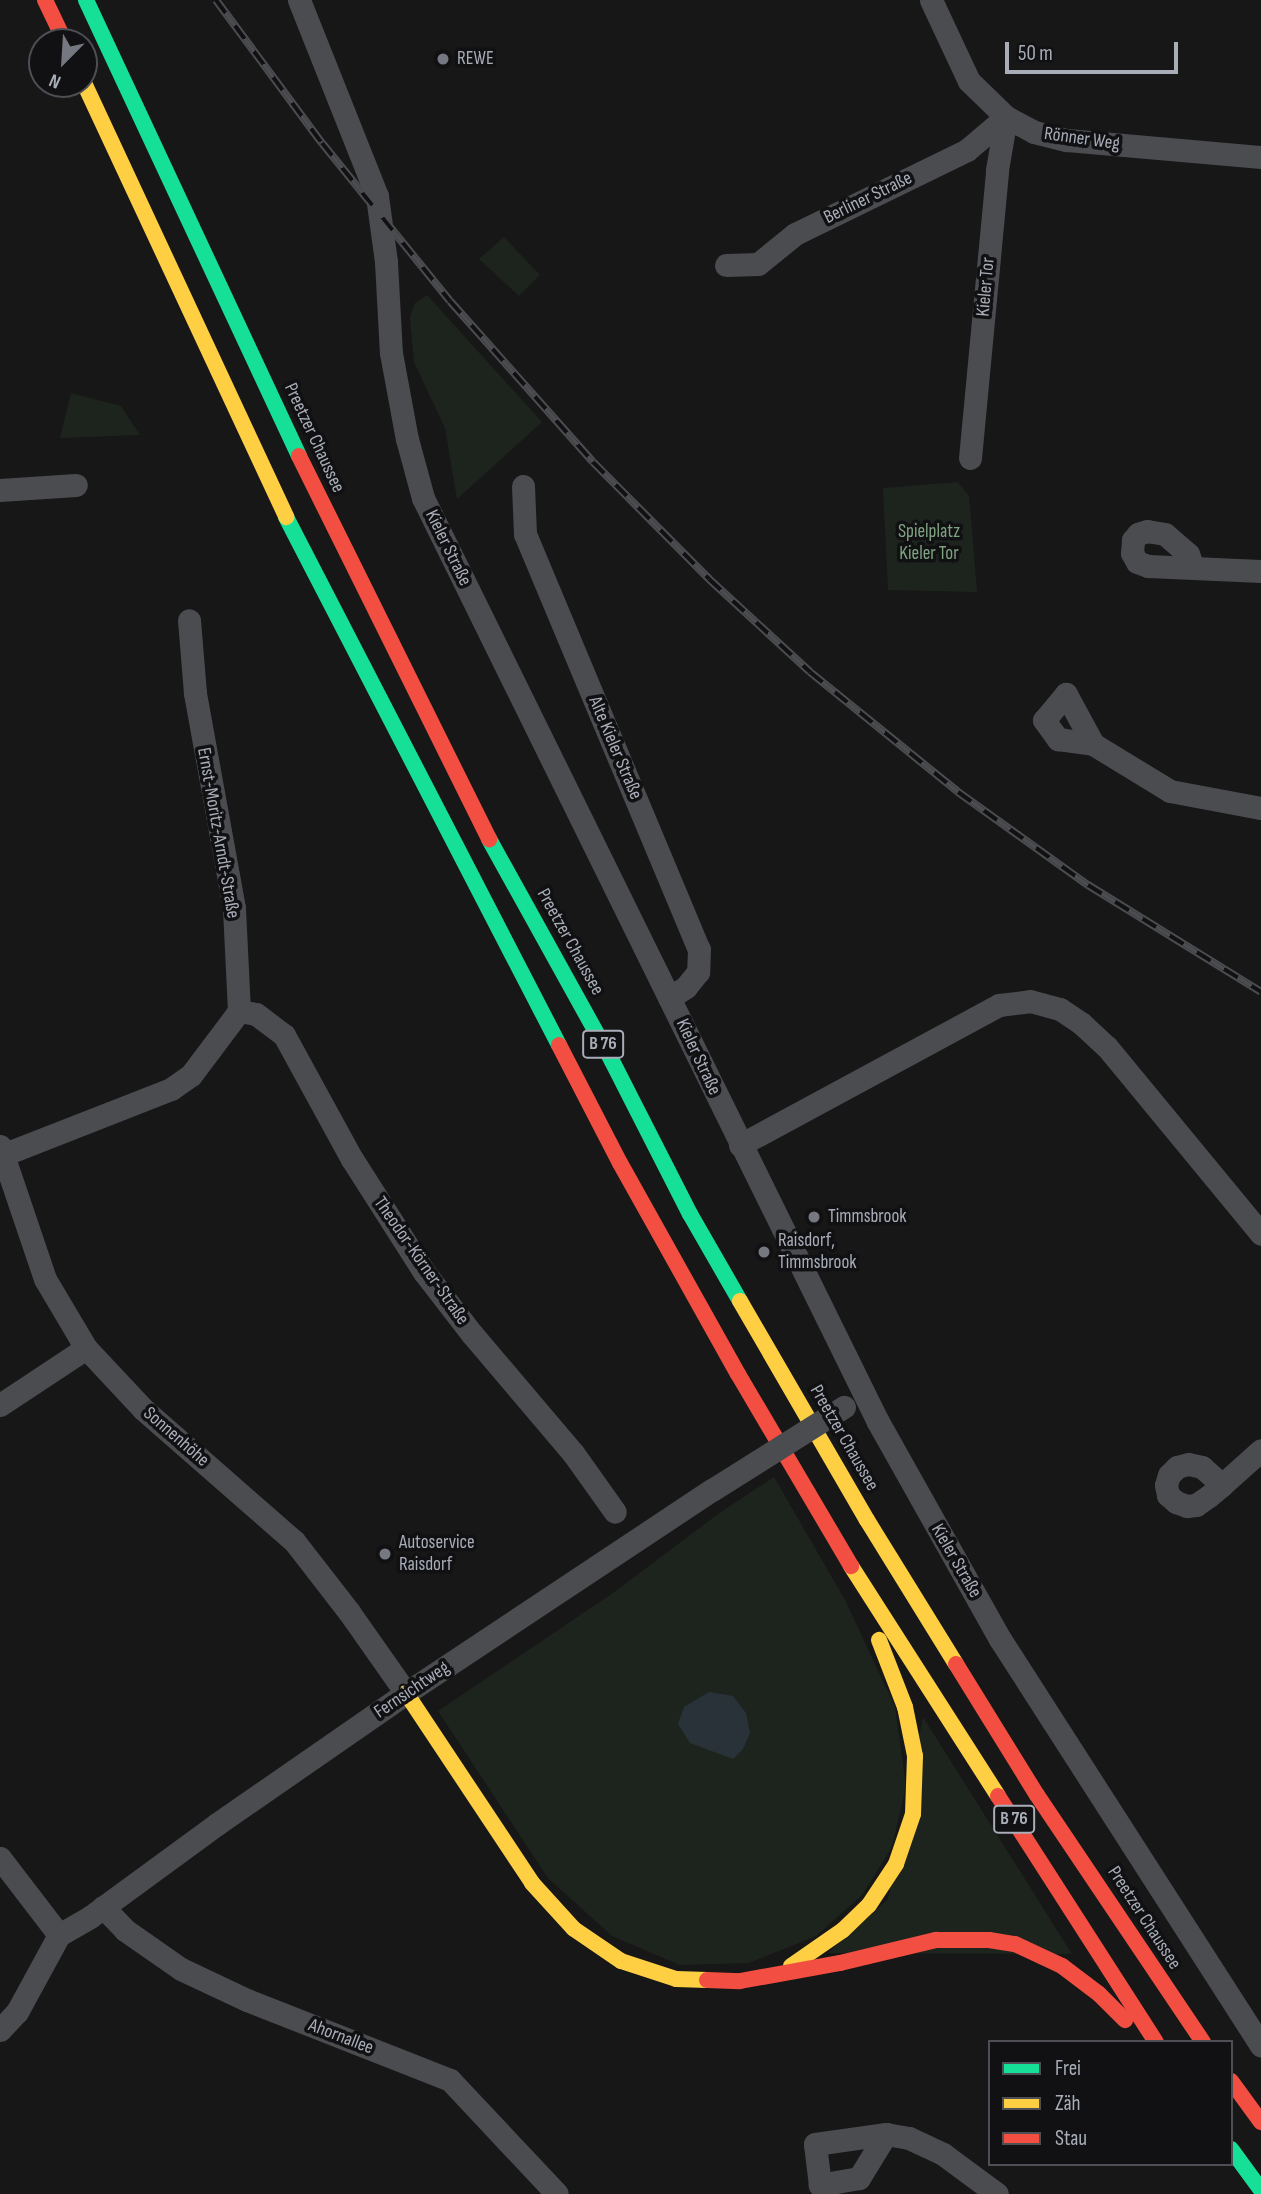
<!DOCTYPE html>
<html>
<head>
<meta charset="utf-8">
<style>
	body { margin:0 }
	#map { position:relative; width:1261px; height:2194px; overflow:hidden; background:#171717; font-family:"Sofia Sans Condensed",sans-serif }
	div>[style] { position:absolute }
	.green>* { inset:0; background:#1d241e }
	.water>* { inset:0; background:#2a3239 }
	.street>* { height:23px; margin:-11.5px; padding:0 11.5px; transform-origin:11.5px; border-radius:11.5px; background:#4b4c50 }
	.fast>* { height:16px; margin:-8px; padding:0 8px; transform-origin:8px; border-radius:8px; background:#16e098 }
	.slow>* { height:16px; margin:-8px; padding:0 8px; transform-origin:8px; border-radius:8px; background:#ffcf43 }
	.jam>* { height:16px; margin:-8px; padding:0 8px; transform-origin:8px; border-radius:8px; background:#f24e42 }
	.rail>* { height:8px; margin-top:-4px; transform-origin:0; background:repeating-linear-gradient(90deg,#111113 0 16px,#4b4c4f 0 32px); box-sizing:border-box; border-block:2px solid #4b4c4f }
	.street-bridge>* { height:23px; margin:-11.5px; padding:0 11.5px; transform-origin:11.5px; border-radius:11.5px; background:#4b4c50 }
	.dots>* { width:19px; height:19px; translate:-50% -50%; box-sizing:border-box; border:4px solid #111113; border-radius:50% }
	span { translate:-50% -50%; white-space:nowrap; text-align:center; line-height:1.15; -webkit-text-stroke:7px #111113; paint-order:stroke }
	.shield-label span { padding:2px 5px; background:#111113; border:2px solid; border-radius:5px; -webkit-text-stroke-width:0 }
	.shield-label { font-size:18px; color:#a8adb8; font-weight:700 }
	.poi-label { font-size:19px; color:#a8adb8 }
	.left { translate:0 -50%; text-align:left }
	.street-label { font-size:19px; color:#a8adb8 }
	.park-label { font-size:19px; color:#7fa381 }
	.legend { position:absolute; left:988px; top:2040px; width:245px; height:126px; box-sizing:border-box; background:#111113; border:2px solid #4d4f55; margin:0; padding:9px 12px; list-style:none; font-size:21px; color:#a8adb8 }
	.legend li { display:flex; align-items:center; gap:14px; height:35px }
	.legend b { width:35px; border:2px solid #4d4f55 }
	.north { position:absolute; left:28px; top:28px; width:70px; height:70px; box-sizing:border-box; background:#111113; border:2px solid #4d4f55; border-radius:50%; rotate:204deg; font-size:19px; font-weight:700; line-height:28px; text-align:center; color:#a8adb8 }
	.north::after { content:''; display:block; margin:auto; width:24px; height:32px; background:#757880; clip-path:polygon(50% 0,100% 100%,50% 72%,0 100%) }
	.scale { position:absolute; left:1005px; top:42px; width:173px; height:32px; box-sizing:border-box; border:4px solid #a8adb8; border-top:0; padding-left:9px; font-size:21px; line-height:24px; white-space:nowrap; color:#a8adb8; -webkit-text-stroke:5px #111113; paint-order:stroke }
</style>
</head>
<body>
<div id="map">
	<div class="green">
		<div style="clip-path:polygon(504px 237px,540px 275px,519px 296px,479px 259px)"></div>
		<div style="clip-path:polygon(427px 295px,542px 422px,457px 499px,445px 428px,414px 362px,410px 317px,415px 303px)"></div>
		<div style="clip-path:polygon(71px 393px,121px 406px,140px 435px,60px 438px)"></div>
		<div style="clip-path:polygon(958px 482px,969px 496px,977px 592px,888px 590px,883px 488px)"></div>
		<div style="clip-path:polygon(774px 1477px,845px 1600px,895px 1707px,906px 1786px,892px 1847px,862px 1895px,816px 1936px,749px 1963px,680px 1965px,612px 1936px,548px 1878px,438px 1711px,613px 1593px,718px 1514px)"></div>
		<div style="clip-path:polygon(923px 1717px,1072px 1954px,828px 1953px,888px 1899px)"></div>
	</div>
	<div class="water">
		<div style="clip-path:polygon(709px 1692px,733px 1696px,746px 1713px,750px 1733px,743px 1749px,733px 1759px,690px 1743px,678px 1724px,684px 1707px)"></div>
	</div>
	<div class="street">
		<div style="left:299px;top:0;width:211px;rotate:68.3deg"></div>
		<div style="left:377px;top:196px;width:67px;rotate:82.2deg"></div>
		<div style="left:386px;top:262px;width:91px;rotate:86.9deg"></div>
		<div style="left:391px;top:353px;width:87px;rotate:79.5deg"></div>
		<div style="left:407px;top:439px;width:61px;rotate:74.8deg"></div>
		<div style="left:423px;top:498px;width:1028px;rotate:63.78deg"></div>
		<div style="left:877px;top:1420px;width:251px;rotate:60.7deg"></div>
		<div style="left:1000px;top:1639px;width:483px;rotate:57.3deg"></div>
		<div style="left:931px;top:0;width:89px;rotate:64.9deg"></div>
		<div style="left:969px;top:81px;width:52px;rotate:44.2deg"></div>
		<div style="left:1006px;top:117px;width:32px;rotate:28deg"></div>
		<div style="left:1034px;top:132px;width:34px;rotate:14deg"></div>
		<div style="left:1067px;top:140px;width:195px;rotate:5deg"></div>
		<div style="left:726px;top:265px;width:32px;rotate:-2deg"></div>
		<div style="left:758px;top:264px;width:48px;rotate:-39deg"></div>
		<div style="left:795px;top:234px;width:191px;rotate:-26deg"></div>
		<div style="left:967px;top:150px;width:51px;rotate:-40.2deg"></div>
		<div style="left:970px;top:458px;width:289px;rotate:-84.6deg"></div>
		<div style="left:997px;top:170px;width:54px;rotate:-80.4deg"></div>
		<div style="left:523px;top:486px;width:48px;rotate:87.6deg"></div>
		<div style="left:525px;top:534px;width:450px;rotate:67.3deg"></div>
		<div style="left:699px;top:949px;width:23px;rotate:92deg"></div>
		<div style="left:698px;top:972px;width:19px;rotate:129deg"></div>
		<div style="left:686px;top:987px;width:20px;rotate:147deg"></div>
		<div style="left:0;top:490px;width:76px;rotate:-3.8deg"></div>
		<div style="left:1193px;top:567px;width:14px;rotate:-111deg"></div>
		<div style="left:1188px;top:554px;width:30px;rotate:-139deg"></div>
		<div style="left:1165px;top:534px;width:18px;rotate:-171deg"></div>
		<div style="left:1147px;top:531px;width:9px;rotate:162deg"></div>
		<div style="left:1138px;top:534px;width:8px;rotate:130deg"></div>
		<div style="left:1133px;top:540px;width:13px;rotate:94deg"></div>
		<div style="left:1132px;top:553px;width:10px;rotate:61deg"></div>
		<div style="left:1137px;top:562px;width:12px;rotate:20deg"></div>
		<div style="left:1148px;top:566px;width:113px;rotate:2.5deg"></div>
		<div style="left:1093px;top:744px;width:57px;rotate:-118.4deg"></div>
		<div style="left:1066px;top:694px;width:34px;rotate:130deg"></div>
		<div style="left:1044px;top:720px;width:24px;rotate:54deg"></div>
		<div style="left:1058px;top:739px;width:35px;rotate:8deg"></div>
		<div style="left:1093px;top:744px;width:90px;rotate:31.4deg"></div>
		<div style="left:1170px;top:791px;width:93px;rotate:10.6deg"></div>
		<div style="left:239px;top:1011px;width:17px;rotate:10deg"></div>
		<div style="left:256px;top:1014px;width:35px;rotate:37deg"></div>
		<div style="left:284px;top:1035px;width:141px;rotate:61.3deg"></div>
		<div style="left:352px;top:1159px;width:134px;rotate:57.5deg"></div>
		<div style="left:424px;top:1272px;width:78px;rotate:52.3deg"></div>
		<div style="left:472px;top:1334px;width:156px;rotate:49.7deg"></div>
		<div style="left:573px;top:1453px;width:72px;rotate:54.6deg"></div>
		<div style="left:740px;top:1145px;width:294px;rotate:-28.4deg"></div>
		<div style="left:999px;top:1005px;width:31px;rotate:-7deg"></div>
		<div style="left:1030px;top:1001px;width:31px;rotate:15deg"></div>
		<div style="left:1060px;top:1009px;width:25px;rotate:34deg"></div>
		<div style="left:1081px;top:1023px;width:35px;rotate:43deg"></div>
		<div style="left:1107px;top:1047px;width:242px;rotate:50.5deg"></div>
		<div style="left:0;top:1146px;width:140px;rotate:71.3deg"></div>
		<div style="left:45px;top:1279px;width:80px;rotate:59.3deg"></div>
		<div style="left:86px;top:1348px;width:83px;rotate:46.9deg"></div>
		<div style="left:143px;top:1409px;width:201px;rotate:41.2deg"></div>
		<div style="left:294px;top:1541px;width:90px;rotate:52.2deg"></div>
		<div style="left:349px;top:1612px;width:99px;rotate:54.9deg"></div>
		<div style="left:0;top:1156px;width:184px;rotate:-21.4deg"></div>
		<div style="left:171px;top:1089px;width:24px;rotate:-35deg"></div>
		<div style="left:191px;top:1075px;width:80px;rotate:-53.1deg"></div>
		<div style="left:239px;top:1011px;width:103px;rotate:-92.8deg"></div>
		<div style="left:234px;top:908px;width:219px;rotate:-100.3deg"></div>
		<div style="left:195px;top:693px;width:73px;rotate:-94.7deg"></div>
		<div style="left:0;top:1405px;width:103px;rotate:-33.5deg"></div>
		<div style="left:1222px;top:1485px;width:27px;rotate:-138deg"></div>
		<div style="left:1202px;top:1467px;width:14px;rotate:-168deg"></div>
		<div style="left:1188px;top:1464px;width:11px;rotate:165deg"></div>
		<div style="left:1177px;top:1467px;width:11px;rotate:135deg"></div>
		<div style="left:1169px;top:1475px;width:10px;rotate:107deg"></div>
		<div style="left:1166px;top:1485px;width:10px;rotate:79deg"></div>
		<div style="left:1168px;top:1495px;width:11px;rotate:41deg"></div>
		<div style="left:1176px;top:1502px;width:12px;rotate:20deg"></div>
		<div style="left:1187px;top:1506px;width:9px;rotate:-6deg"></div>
		<div style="left:1196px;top:1505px;width:16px;rotate:-35deg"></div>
		<div style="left:1209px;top:1496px;width:17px;rotate:-40deg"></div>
		<div style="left:1222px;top:1485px;width:52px;rotate:-41.9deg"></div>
		<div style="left:0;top:1858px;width:97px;rotate:52.5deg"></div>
		<div style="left:103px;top:1907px;width:32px;rotate:46deg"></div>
		<div style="left:125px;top:1930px;width:68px;rotate:34.9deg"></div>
		<div style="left:181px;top:1969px;width:73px;rotate:25.2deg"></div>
		<div style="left:247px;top:2000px;width:218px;rotate:21.5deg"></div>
		<div style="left:450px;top:2080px;width:156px;rotate:46.8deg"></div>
		<div style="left:0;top:2030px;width:25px;rotate:-47deg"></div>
		<div style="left:17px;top:2012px;width:88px;rotate:-61.4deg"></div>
		<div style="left:59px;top:1935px;width:36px;rotate:-30deg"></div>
		<div style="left:90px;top:1917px;width:157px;rotate:-36.2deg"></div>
		<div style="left:217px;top:1824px;width:230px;rotate:-34.7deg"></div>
		<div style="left:406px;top:1693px;width:367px;rotate:-33.6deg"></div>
		<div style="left:886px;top:2134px;width:52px;rotate:121.5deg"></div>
		<div style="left:859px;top:2178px;width:40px;rotate:170deg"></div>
		<div style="left:820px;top:2185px;width:41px;rotate:-97deg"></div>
		<div style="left:815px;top:2144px;width:72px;rotate:-8deg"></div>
		<div style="left:886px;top:2134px;width:23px;rotate:10deg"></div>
		<div style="left:909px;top:2138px;width:38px;rotate:25deg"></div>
		<div style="left:943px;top:2154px;width:67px;rotate:36.5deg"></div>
	</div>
	<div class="fast">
		<div style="left:86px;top:0;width:503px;rotate:64.96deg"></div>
		<div style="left:286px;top:517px;width:594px;rotate:62.66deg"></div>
		<div style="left:489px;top:839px;width:254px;rotate:61deg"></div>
		<div style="left:612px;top:1061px;width:172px;rotate:63deg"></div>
		<div style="left:690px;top:1214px;width:100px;rotate:60.1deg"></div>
		<div style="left:1231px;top:2149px;width:51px;rotate:53.8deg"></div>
	</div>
	<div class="slow">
		<div style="left:84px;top:83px;width:479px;rotate:65deg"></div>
		<div style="left:740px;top:1301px;width:253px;rotate:59.9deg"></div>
		<div style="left:867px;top:1520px;width:169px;rotate:58.3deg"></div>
		<div style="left:851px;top:1566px;width:273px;rotate:57.4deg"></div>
		<div style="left:406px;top:1693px;width:228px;rotate:56.4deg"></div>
		<div style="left:532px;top:1883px;width:62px;rotate:47.6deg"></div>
		<div style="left:574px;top:1929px;width:57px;rotate:34.2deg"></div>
		<div style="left:621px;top:1961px;width:58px;rotate:18.1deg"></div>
		<div style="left:676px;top:1979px;width:31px;rotate:2deg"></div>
		<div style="left:791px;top:1966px;width:63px;rotate:-34.7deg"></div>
		<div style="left:843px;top:1930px;width:36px;rotate:-44deg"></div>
		<div style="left:869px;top:1905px;width:49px;rotate:-56.6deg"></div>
		<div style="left:896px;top:1864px;width:53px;rotate:-71.2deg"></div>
		<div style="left:913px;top:1814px;width:58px;rotate:-88deg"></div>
		<div style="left:915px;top:1756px;width:50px;rotate:-101.5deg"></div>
		<div style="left:905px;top:1707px;width:72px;rotate:-111.2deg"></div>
	</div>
	<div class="jam">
		<div style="left:45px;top:0;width:47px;rotate:64.5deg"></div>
		<div style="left:299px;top:456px;width:428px;rotate:63.6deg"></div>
		<div style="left:559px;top:1045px;width:133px;rotate:62.7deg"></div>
		<div style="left:620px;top:1163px;width:242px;rotate:60.8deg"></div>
		<div style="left:738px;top:1374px;width:223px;rotate:59.5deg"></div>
		<div style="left:956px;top:1664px;width:154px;rotate:58.3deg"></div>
		<div style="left:1037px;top:1795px;width:298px;rotate:56.1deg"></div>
		<div style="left:998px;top:1796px;width:292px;rotate:57.3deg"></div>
		<div style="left:707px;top:1980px;width:33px;rotate:2deg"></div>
		<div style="left:740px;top:1981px;width:102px;rotate:-10.2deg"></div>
		<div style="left:840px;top:1963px;width:99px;rotate:-13.5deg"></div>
		<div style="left:936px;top:1940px;width:53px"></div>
		<div style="left:989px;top:1940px;width:26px;rotate:9deg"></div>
		<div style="left:1015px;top:1944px;width:52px;rotate:25.1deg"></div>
		<div style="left:1062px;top:1966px;width:46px;rotate:37.1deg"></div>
		<div style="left:1099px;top:1994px;width:37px;rotate:45deg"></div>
		<div style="left:1231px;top:2081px;width:51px;rotate:53.8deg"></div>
	</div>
	<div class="rail">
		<div style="left:216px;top:0;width:178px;rotate:53.5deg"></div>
		<div style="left:322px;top:143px;width:203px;rotate:51deg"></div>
		<div style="left:450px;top:301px;width:215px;rotate:48.4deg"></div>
		<div style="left:593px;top:462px;width:165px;rotate:45.2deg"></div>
		<div style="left:709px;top:579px;width:137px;rotate:42.6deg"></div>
		<div style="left:810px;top:672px;width:191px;rotate:39deg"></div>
		<div style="left:958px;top:792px;width:160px;rotate:35.6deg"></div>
		<div style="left:1088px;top:885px;width:203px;rotate:31.7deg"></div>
	</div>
	<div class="street-bridge">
		<div style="left:712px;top:1490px;width:156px;rotate:-32.2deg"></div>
	</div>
	<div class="dots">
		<div style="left:443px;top:59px;background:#757880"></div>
		<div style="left:814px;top:1217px;background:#757880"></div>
		<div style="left:764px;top:1252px;background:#757880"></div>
		<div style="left:385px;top:1554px;background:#757880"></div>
	</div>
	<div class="shield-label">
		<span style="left:603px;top:1044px">B 76</span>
		<span style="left:1014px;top:1819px">B 76</span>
	</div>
	<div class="poi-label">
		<span class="left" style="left:457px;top:59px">REWE</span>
		<span class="left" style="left:828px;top:1217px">Timmsbrook</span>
		<span class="left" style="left:778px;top:1252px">Raisdorf,<br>Timmsbrook</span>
		<span class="left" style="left:399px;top:1554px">Autoservice<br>Raisdorf</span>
	</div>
	<div class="street-label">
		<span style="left:1082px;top:139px;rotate:8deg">Rönner Weg</span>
		<span style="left:868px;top:198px;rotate:-26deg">Berliner Straße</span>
		<span style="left:986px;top:287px;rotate:-85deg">Kieler Tor</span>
		<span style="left:314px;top:438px;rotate:65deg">Preetzer Chaussee</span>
		<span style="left:448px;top:548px;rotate:64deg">Kieler Straße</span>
		<span style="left:615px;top:748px;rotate:67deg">Alte Kieler Straße</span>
		<span style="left:218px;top:833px;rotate:80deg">Ernst-Moritz-Arndt-Straße</span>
		<span style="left:570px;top:942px;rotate:61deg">Preetzer Chaussee</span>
		<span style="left:698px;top:1057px;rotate:65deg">Kieler Straße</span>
		<span style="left:421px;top:1261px;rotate:55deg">Theodor-Körner-Straße</span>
		<span style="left:176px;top:1437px;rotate:41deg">Sonnenhöhe</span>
		<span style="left:844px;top:1438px;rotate:60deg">Preetzer Chaussee</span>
		<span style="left:956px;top:1561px;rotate:60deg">Kieler Straße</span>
		<span style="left:412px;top:1690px;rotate:-34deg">Fernsichtweg</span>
		<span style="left:1144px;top:1918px;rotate:57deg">Preetzer Chaussee</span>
		<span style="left:341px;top:2037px;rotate:21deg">Ahornallee</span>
	</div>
	<div class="park-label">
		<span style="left:929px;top:543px">Spielplatz<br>Kieler Tor</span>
	</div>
	<ul class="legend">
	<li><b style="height:9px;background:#16e098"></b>Frei</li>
	<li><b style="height:9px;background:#ffcf43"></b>Zäh</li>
	<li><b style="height:9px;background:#f24e42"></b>Stau</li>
	</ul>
	<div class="north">N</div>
	<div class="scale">50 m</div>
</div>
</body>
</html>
